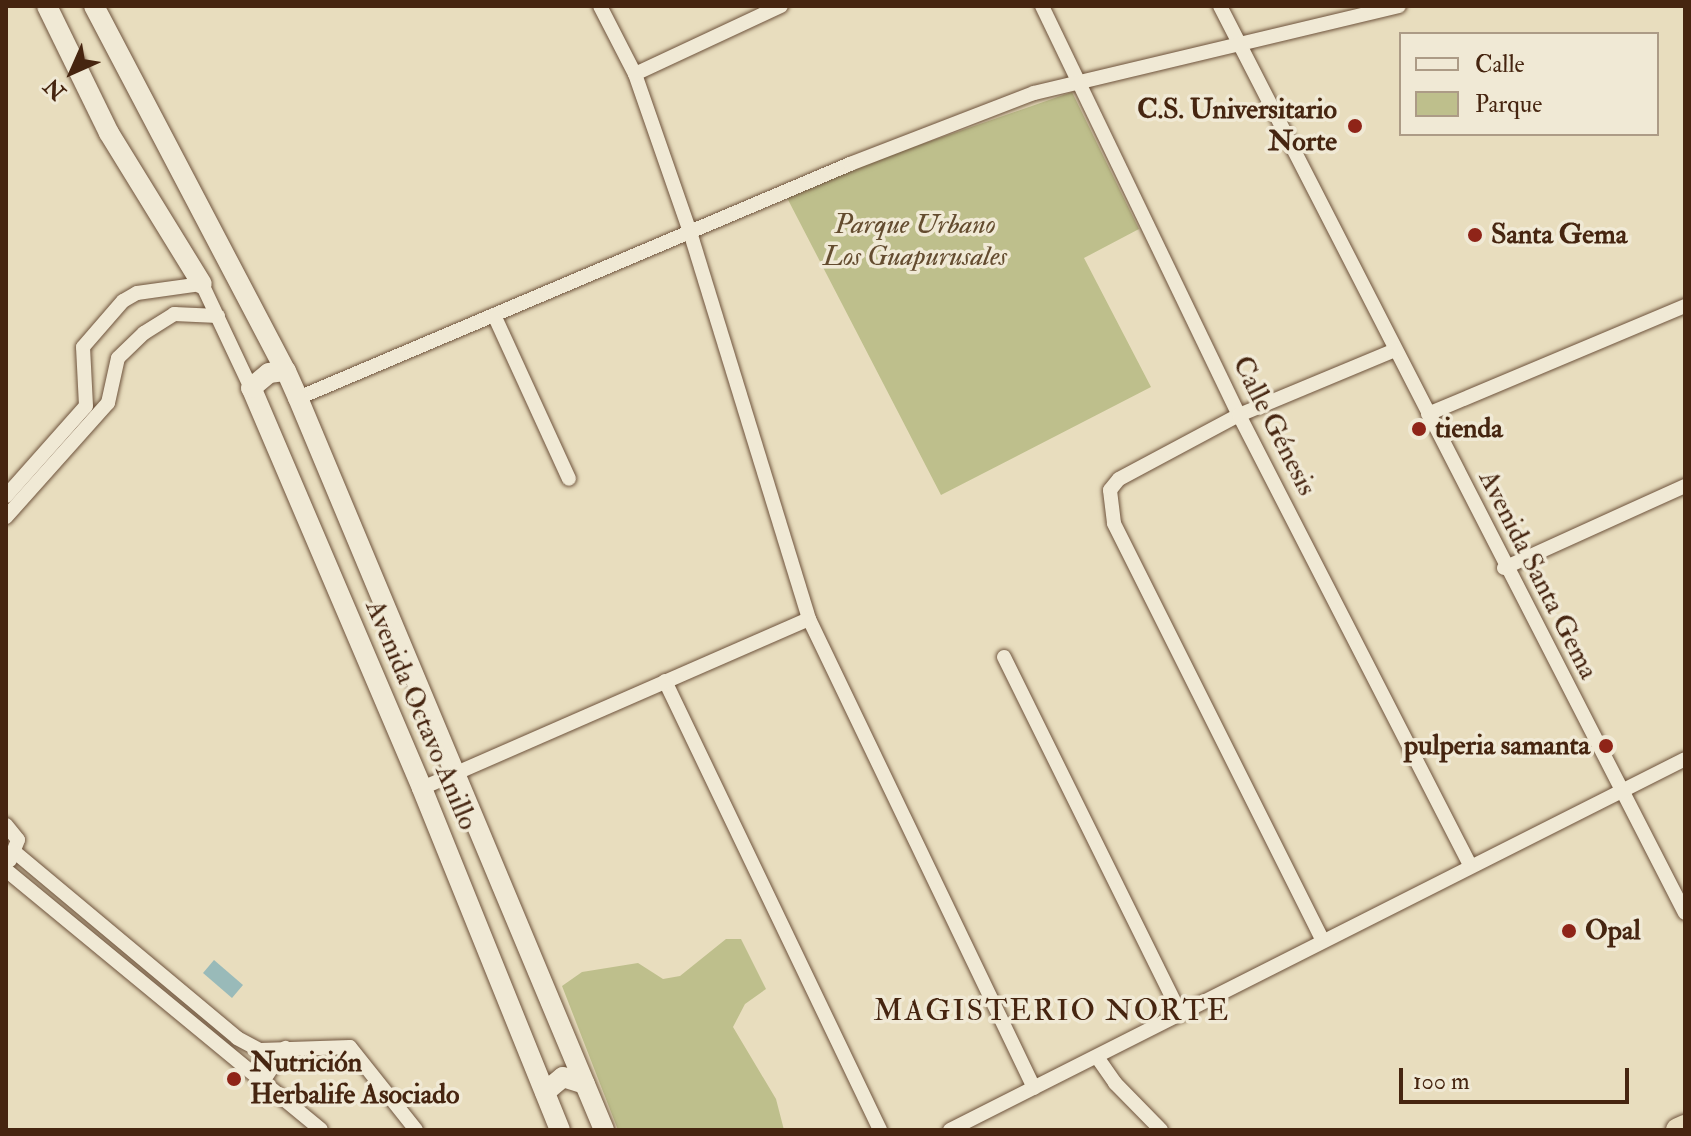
<!DOCTYPE html>
<html>
<head>
<meta charset="utf-8">
<style>
	body { margin:0 }
	#map { position:relative; width:1691px; height:1136px; overflow:hidden; background:#e8ddbe; font-family:"IM FELL Double Pica",serif }
	div>[style] { position:absolute }
	.green>* { inset:0; background:#bebf8c }
	.water>* { inset:0; background:#99bab9 }
	.roads { filter:drop-shadow(0 0 2px #6e533c) drop-shadow(0 0 2px #6e533c) }
	.street>* { height:14px; margin:-7px; padding:0 7px; transform-origin:7px; border-radius:7px; background:#f0e9d5 }
	.secondary>* { height:20px; margin:-10px; padding:0 10px; transform-origin:10px; border-radius:10px; background:#f0e9d5 }
	.highway>* { height:24px; margin:-12px; padding:0 12px; transform-origin:12px; border-radius:12px; background:#e8ddbe }
	.dots>* { width:22px; height:22px; translate:-50% -50%; box-sizing:border-box; border:4px solid #f0e9d5; border-radius:50% }
	span { translate:-50% -50%; white-space:nowrap; text-align:center; line-height:1.15; -webkit-text-stroke:7px #f0e9d5; paint-order:stroke }
	.poi-label { font-size:28px; color:#462510; font-weight:700 }
	.right { translate:-100% -50%; text-align:right }
	.left { translate:0 -50%; text-align:left }
	.park-label { font-size:28px; color:#644c2f; font-style:italic }
	.street-label { font-size:28px; color:#462510 }
	.neighbourhood-label { font-size:30px; color:#462510; letter-spacing:2px }
	.frame { position:absolute; inset:0; border:8px solid #462510; pointer-events:none }
	.legend { position:absolute; left:1399px; top:32px; width:260px; height:104px; box-sizing:border-box; background:#f0e9d5; border:2px solid #ac9b86; margin:0; padding:10px 14px; list-style:none; font-size:24px; color:#462510 }
	.legend li { display:flex; align-items:center; gap:16px; height:40px }
	.legend b { width:40px; border:2px solid #ac9b86 }
	.north { position:absolute; left:32px; top:32px; width:80px; height:80px; -webkit-text-stroke:6px #f0e9d5; paint-order:stroke; rotate:225deg; font-size:22px; font-weight:700; line-height:32px; text-align:center; color:#462510 }
	.north::after { content:''; display:block; margin:auto; width:28px; height:36px; background:#462510; clip-path:polygon(50% 0,100% 100%,50% 72%,0 100%) }
	.scale { position:absolute; left:1399px; top:1068px; width:230px; height:36px; box-sizing:border-box; border:4px solid #462510; border-top:0; padding-left:10px; font-size:24px; line-height:28px; white-space:nowrap; color:#462510; -webkit-text-stroke:6px #f0e9d5; paint-order:stroke }
</style>
</head>
<body>
<div id="map">
	<div class="green">
		<div style="clip-path:polygon(1072px 92px,1139px 229px,1084px 258px,1151px 387px,941px 495px,784px 192px)"></div>
		<div style="clip-path:polygon(726px 939px,741px 939px,766px 989px,745px 1004px,733px 1027px,776px 1099px,784px 1130px,618px 1130px,562px 986px,582px 972px,638px 963px,663px 979px,680px 976px)"></div>
	</div>
	<div class="water">
		<div style="clip-path:polygon(214px 960px,243px 985px,232px 998px,203px 973px)"></div>
	</div>
	<div class="roads">
		<div class="street">
			<div style="left:600px;top:6px;width:76px;rotate:62.8deg"></div>
			<div style="left:635px;top:74px;width:167px;rotate:70.8deg"></div>
			<div style="left:690px;top:232px;width:405px;rotate:72.9deg"></div>
			<div style="left:809px;top:619px;width:520px;rotate:64.37deg"></div>
			<div style="left:1042px;top:6px;width:454px;rotate:64.3deg"></div>
			<div style="left:1239px;top:415px;width:506px;rotate:62.83deg"></div>
			<div style="left:1220px;top:6px;width:1019px;rotate:62.86deg"></div>
			<div style="left:635px;top:74px;width:161px;rotate:-25deg"></div>
			<div style="left:494px;top:315px;width:180px;rotate:65.4deg"></div>
			<div style="left:298px;top:398px;width:600px;rotate:-22.97deg"></div>
			<div style="left:850px;top:164px;width:197px;rotate:-21.1deg"></div>
			<div style="left:1034px;top:93px;width:375px;rotate:-13.4deg"></div>
			<div style="left:1428px;top:414px;width:279px;rotate:-22.8deg"></div>
			<div style="left:6px;top:496px;width:120px;rotate:-48.4deg"></div>
			<div style="left:86px;top:406px;width:59px;rotate:-92.9deg"></div>
			<div style="left:83px;top:347px;width:61px;rotate:-49deg"></div>
			<div style="left:123px;top:301px;width:16px;rotate:-30deg"></div>
			<div style="left:137px;top:293px;width:66px;rotate:-7.9deg"></div>
			<div style="left:202px;top:284px;width:115px;rotate:64.8deg"></div>
			<div style="left:6px;top:517px;width:153px;rotate:-48.2deg"></div>
			<div style="left:108px;top:403px;width:46px;rotate:-77.5deg"></div>
			<div style="left:118px;top:358px;width:36px;rotate:-44deg"></div>
			<div style="left:144px;top:333px;width:36px;rotate:-32deg"></div>
			<div style="left:174px;top:314px;width:44px;rotate:2.6deg"></div>
			<div style="left:1504px;top:568px;width:199px;rotate:-24.4deg"></div>
			<div style="left:1004px;top:657px;width:399px;rotate:63.7deg"></div>
			<div style="left:665px;top:681px;width:498px;rotate:64.4deg"></div>
			<div style="left:422px;top:788px;width:422px;rotate:-23.6deg"></div>
			<div style="left:6px;top:825px;width:19px;rotate:51deg"></div>
			<div style="left:18px;top:840px;width:22px;rotate:112deg"></div>
			<div style="left:16px;top:853px;width:288px;rotate:39.9deg"></div>
			<div style="left:237px;top:1038px;width:26px;rotate:28deg"></div>
			<div style="left:260px;top:1050px;width:90px;rotate:-1.9deg"></div>
			<div style="left:350px;top:1047px;width:106px;rotate:51.5deg"></div>
			<div style="left:6px;top:870px;width:408px;rotate:39.5deg"></div>
			<div style="left:1323px;top:941px;width:467px;rotate:-116.6deg"></div>
			<div style="left:1114px;top:523px;width:33px;rotate:-97deg"></div>
			<div style="left:1110px;top:490px;width:14px;rotate:-51deg"></div>
			<div style="left:1119px;top:479px;width:136px;rotate:-28.1deg"></div>
			<div style="left:1239px;top:415px;width:169px;rotate:-22.6deg"></div>
			<div style="left:1097px;top:1057px;width:32px;rotate:55deg"></div>
			<div style="left:1115px;top:1083px;width:66px;rotate:45.6deg"></div>
			<div style="left:263px;top:1081px;width:40px;rotate:-56deg"></div>
			<div style="left:950px;top:1130px;width:823px;rotate:-26.78deg"></div>
		</div>
		<div class="secondary">
			<div style="left:47px;top:6px;width:141px;rotate:64deg"></div>
			<div style="left:109px;top:133px;width:177px;rotate:58.4deg"></div>
			<div style="left:94px;top:6px;width:412px;rotate:62.3deg"></div>
			<div style="left:545px;top:1092px;width:23px;rotate:-40deg"></div>
			<div style="left:563px;top:1077px;width:23px;rotate:18deg"></div>
			<div style="left:560px;top:1130px;width:369px;rotate:-112deg"></div>
			<div style="left:422px;top:788px;width:435px;rotate:-113.1deg"></div>
			<div style="left:251px;top:388px;width:23px;rotate:-40deg"></div>
			<div style="left:269px;top:373px;width:17px;rotate:-7deg"></div>
			<div style="left:286px;top:371px;width:30px;rotate:66deg"></div>
			<div style="left:298px;top:398px;width:793px;rotate:67.31deg"></div>
		</div>
		<div class="highway">
			<div style="left:1678px;top:1130px;width:8px;rotate:-23deg"></div>
		</div>
	</div>
	<div class="dots">
		<div style="left:1355px;top:126px;background:#8f2418"></div>
		<div style="left:1475px;top:235px;background:#8f2418"></div>
		<div style="left:1419px;top:429px;background:#8f2418"></div>
		<div style="left:1606px;top:746px;background:#8f2418"></div>
		<div style="left:1569px;top:931px;background:#8f2418"></div>
		<div style="left:234px;top:1079px;background:#8f2418"></div>
	</div>
	<div class="poi-label">
		<span class="right" style="left:1337px;top:126px">C.S. Universitario<br>Norte</span>
		<span class="left" style="left:1491px;top:235px">Santa Gema</span>
		<span class="left" style="left:1435px;top:429px">tienda</span>
		<span class="right" style="left:1590px;top:746px">pulperia samanta</span>
		<span class="left" style="left:1585px;top:931px">Opal</span>
		<span class="left" style="left:250px;top:1079px">Nutrición<br>Herbalife Asociado</span>
	</div>
	<div class="park-label">
		<span style="left:915px;top:241px">Parque Urbano<br>Los Guapurusales</span>
	</div>
	<div class="street-label">
		<span style="left:1274px;top:426px;rotate:63deg">Calle Génesis</span>
		<span style="left:1538px;top:575px;rotate:63deg">Avenida Santa Gema</span>
		<span style="left:421px;top:715px;rotate:67deg">Avenida Octavo Anillo</span>
	</div>
	<div class="neighbourhood-label">
		<span style="left:1052px;top:1011px">MAGISTERIO NORTE</span>
	</div>
	<div class="frame"></div>
	<ul class="legend">
	<li><b style="height:10px;background:#f0e9d5"></b>Calle</li>
	<li><b style="height:22px;background:#bebf8c"></b>Parque</li>
	</ul>
	<div class="north">N</div>
	<div class="scale">100 m</div>
</div>
</body>
</html>
